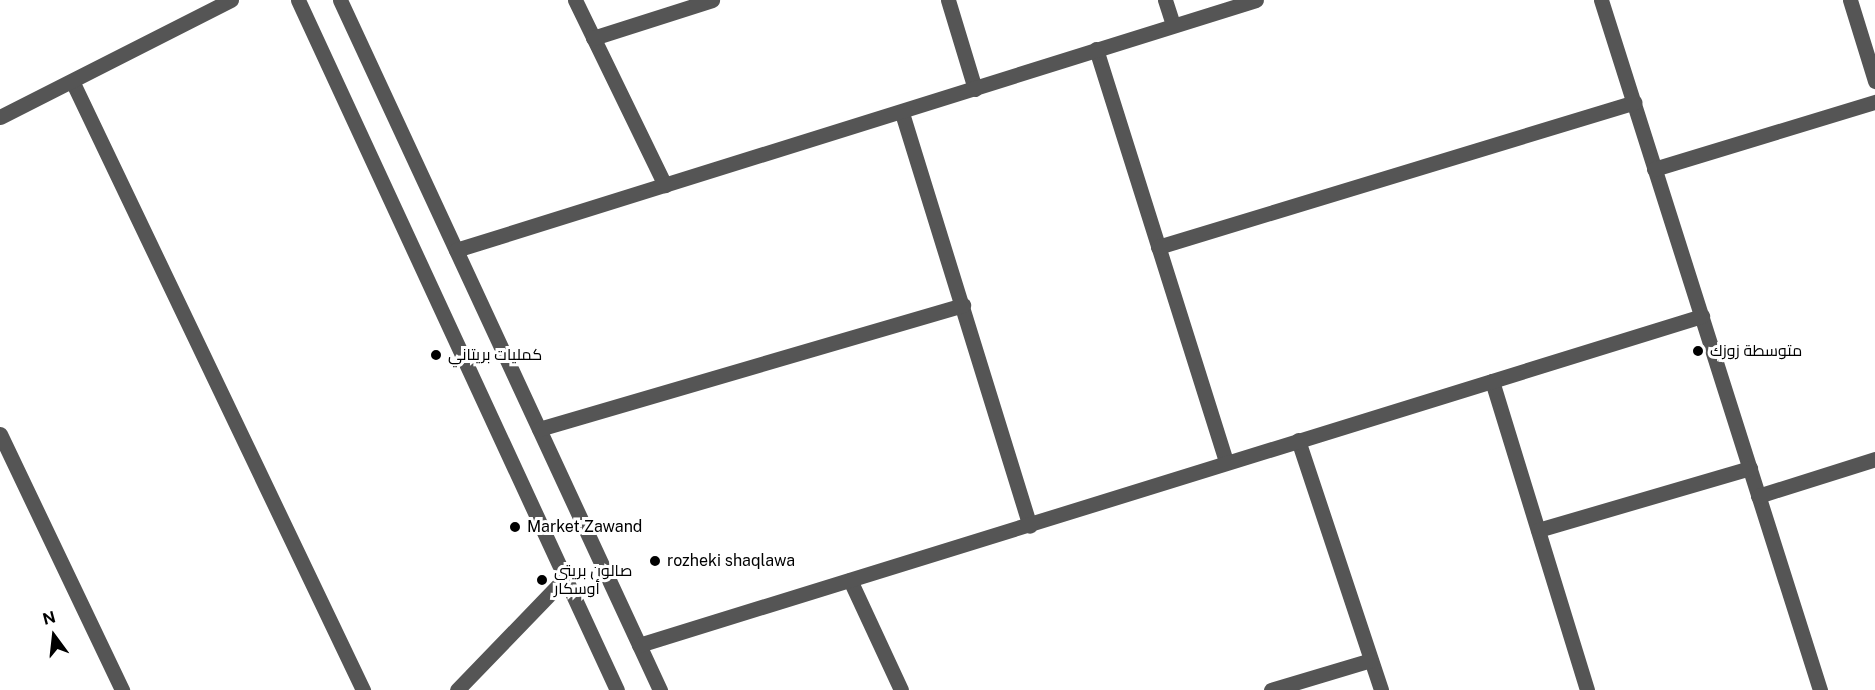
<!DOCTYPE html>
<html>
<head>
<meta charset="utf-8">
<style>
	body { margin:0 }
	#map { position:relative; width:1875px; height:690px; overflow:hidden; background:#fff; font-family:"Public Sans",Cairo,sans-serif }
	div>[style] { position:absolute }
	.minor>* { height:15px; margin:-7.5px; padding:0 7.5px; transform-origin:7.5px; border-radius:7.5px; background:#555 }
	.dots>* { width:16px; height:16px; translate:-50% -50%; box-sizing:border-box; border:3px solid #fff; border-radius:50% }
	span { translate:-50% -50%; white-space:nowrap; text-align:center; line-height:1.15; -webkit-text-stroke:6px #fff; paint-order:stroke }
	.poi-label { font-size:16px; color:#000 }
	.left { translate:0 -50%; text-align:left }
	.north { position:absolute; left:24px; top:606px; width:60px; height:60px; -webkit-text-stroke:4px #fff; paint-order:stroke; rotate:345deg; font-size:16px; font-weight:700; line-height:24px; text-align:center; color:#000 }
	.north::after { content:''; display:block; margin:auto; width:21px; height:27px; background:#000; clip-path:polygon(50% 0,100% 100%,50% 72%,0 100%) }
</style>
</head>
<body>
<div id="map">
	<div class="minor">
		<div style="left:298px;top:0;width:760px;rotate:65.19deg"></div>
		<div style="left:340px;top:0;width:761px;rotate:65.12deg"></div>
		<div style="left:575px;top:0;width:206px;rotate:64.1deg"></div>
		<div style="left:948px;top:0;width:93px;rotate:73.1deg"></div>
		<div style="left:1165px;top:0;width:26px;rotate:72deg"></div>
		<div style="left:1601px;top:0;width:724px;rotate:72.39deg"></div>
		<div style="left:1850px;top:0;width:85px;rotate:72.8deg"></div>
		<div style="left:593px;top:38px;width:125px;rotate:-17.7deg"></div>
		<div style="left:1096px;top:49px;width:432px;rotate:72.5deg"></div>
		<div style="left:73px;top:83px;width:673px;rotate:64.46deg"></div>
		<div style="left:902px;top:113px;width:432px;rotate:72.8deg"></div>
		<div style="left:0;top:117px;width:259px;rotate:-26.9deg"></div>
		<div style="left:1654px;top:169px;width:231px;rotate:-16.9deg"></div>
		<div style="left:1158px;top:247px;width:498px;rotate:-16.9deg"></div>
		<div style="left:456px;top:250px;width:838px;rotate:-17.35deg"></div>
		<div style="left:1492px;top:381px;width:323px;rotate:72.9deg"></div>
		<div style="left:539px;top:429px;width:442px;rotate:-16.3deg"></div>
		<div style="left:0;top:434px;width:284px;rotate:64.5deg"></div>
		<div style="left:1298px;top:440px;width:263px;rotate:71.6deg"></div>
		<div style="left:1758px;top:496px;width:123px;rotate:-17.5deg"></div>
		<div style="left:1538px;top:530px;width:221px;rotate:-16.3deg"></div>
		<div style="left:850px;top:580px;width:121px;rotate:65.1deg"></div>
		<div style="left:639px;top:645px;width:1113px;rotate:-17.2deg"></div>
		<div style="left:457px;top:690px;width:156px;rotate:-46deg"></div>
		<div style="left:1271px;top:690px;width:104px;rotate:-16.7deg"></div>
	</div>
	<div class="dots">
		<div style="left:1698px;top:351px;background:#000"></div>
		<div style="left:436px;top:355px;background:#000"></div>
		<div style="left:515px;top:527px;background:#000"></div>
		<div style="left:655px;top:561px;background:#000"></div>
		<div style="left:542px;top:580px;background:#000"></div>
	</div>
	<div class="poi-label">
		<span class="left" style="left:1710px;top:351px">متوسطة زوزك</span>
		<span class="left" style="left:448px;top:355px">كمليات بريتاني</span>
		<span class="left" style="left:527px;top:527px">Market Zawand</span>
		<span class="left" style="left:667px;top:561px">rozheki shaqlawa</span>
		<span class="left" style="left:554px;top:580px">صالون بريتي<br>أوسكار</span>
	</div>
	<div class="north">N</div>
</div>
</body>
</html>
